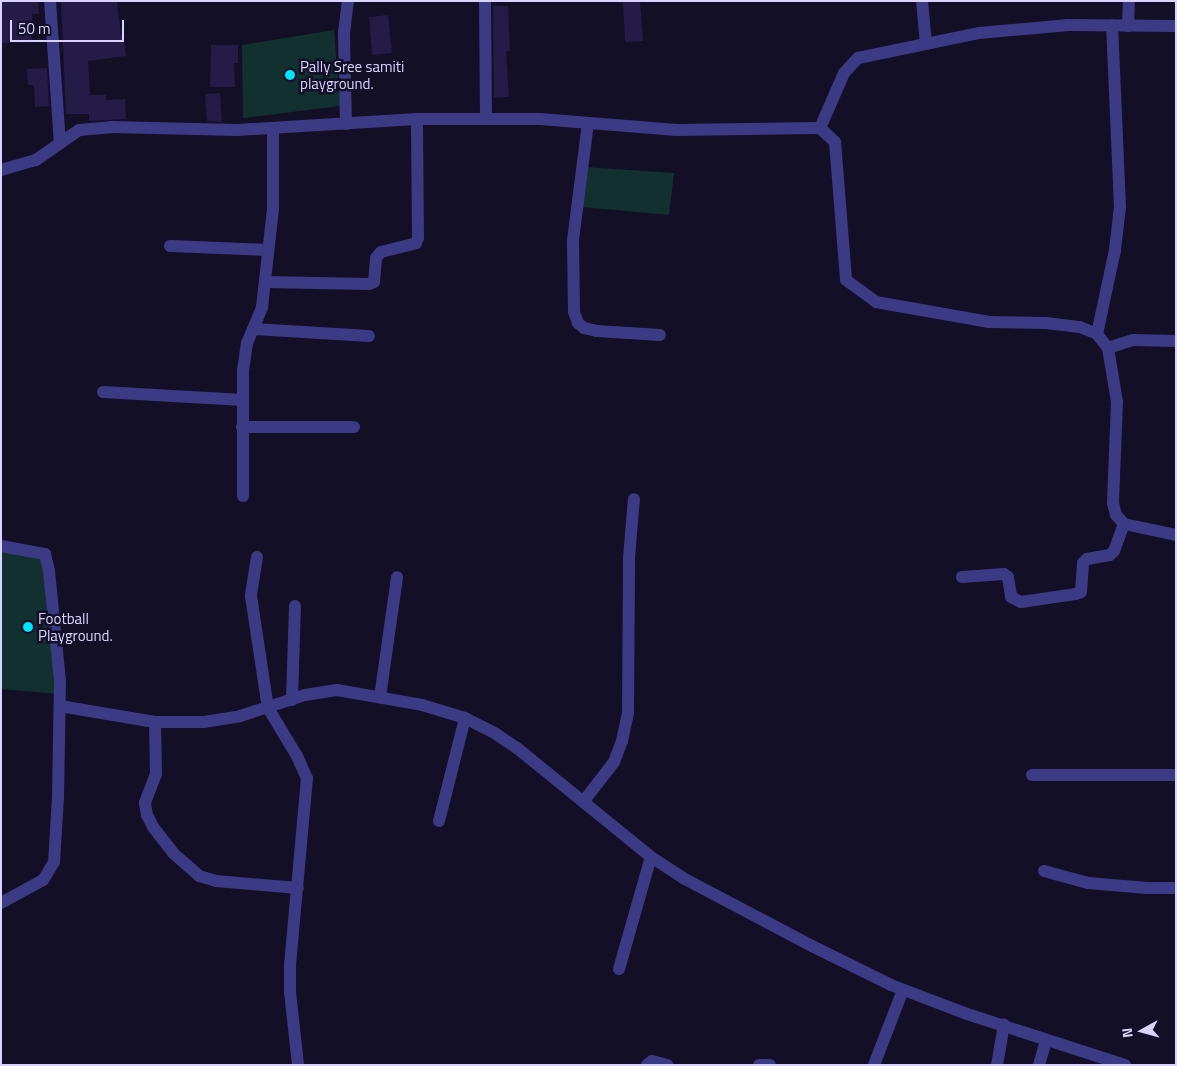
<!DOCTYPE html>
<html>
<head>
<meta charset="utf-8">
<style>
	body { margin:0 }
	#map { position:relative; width:1177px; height:1066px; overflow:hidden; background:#130f26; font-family:"Titillium Web",sans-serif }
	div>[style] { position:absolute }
	.green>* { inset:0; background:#12302f }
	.building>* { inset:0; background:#241b47 }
	.minor>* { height:12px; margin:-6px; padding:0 6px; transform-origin:6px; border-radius:6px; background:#3d3a85 }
	.tertiary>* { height:12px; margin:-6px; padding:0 6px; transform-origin:6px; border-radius:6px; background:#3d3a85 }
	.dots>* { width:14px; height:14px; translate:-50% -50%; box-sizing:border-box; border:2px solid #130f26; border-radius:50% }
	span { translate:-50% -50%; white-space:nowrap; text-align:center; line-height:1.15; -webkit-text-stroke:5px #130f26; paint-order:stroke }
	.poi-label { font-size:15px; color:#d9d4ff }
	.left { translate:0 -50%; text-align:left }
	.frame { position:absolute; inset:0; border:2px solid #d9d4ff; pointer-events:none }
	.north { position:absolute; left:1117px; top:1006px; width:50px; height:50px; -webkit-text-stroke:4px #130f26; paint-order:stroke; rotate:263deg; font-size:14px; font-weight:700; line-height:20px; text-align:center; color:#d9d4ff }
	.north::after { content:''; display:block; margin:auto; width:18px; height:22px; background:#d9d4ff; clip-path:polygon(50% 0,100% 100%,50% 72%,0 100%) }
	.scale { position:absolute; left:10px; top:20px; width:114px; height:22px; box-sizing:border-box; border:2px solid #d9d4ff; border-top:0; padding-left:6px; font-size:15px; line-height:18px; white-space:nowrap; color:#d9d4ff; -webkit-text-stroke:4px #130f26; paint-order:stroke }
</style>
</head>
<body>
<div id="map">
	<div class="green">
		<div style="clip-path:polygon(334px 30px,340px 106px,243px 118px,242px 45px)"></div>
		<div style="clip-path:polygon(585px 167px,674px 173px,669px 215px,581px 207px)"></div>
		<div style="clip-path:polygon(1px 544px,45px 554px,57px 694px,1px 689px)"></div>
	</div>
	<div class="building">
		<div style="clip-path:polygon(1px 1px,38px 1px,39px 14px,32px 14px,32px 42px,1px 43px)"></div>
		<div style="clip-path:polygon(61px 1px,117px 1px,121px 34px,123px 34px,126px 56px,88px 61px,90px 95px,106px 95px,106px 100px,125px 99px,126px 119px,89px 121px,89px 114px,66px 114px)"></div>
		<div style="clip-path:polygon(623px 1px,640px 1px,643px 41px,625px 42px)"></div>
		<div style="clip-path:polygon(493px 6px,508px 6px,510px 51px,506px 51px,509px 97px,494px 98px)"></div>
		<div style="clip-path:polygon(388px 15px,392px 53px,372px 55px,369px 17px)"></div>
		<div style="clip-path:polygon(211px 45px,238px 45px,238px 63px,234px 63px,235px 87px,210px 87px)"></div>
		<div style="clip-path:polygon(47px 68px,49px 106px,35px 107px,34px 85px,28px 85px,27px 69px)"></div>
		<div style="clip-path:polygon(220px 93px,222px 122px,207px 121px,205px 94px)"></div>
	</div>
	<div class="minor">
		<div style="left:50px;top:1px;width:143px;rotate:86deg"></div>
		<div style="left:485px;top:1px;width:118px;rotate:89.5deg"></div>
		<div style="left:1128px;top:26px;width:25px;rotate:-88deg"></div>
		<div style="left:588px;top:123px;width:118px;rotate:97.3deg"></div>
		<div style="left:573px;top:240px;width:72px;rotate:89.2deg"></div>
		<div style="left:574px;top:312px;width:12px;rotate:70deg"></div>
		<div style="left:578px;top:323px;width:8px;rotate:40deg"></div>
		<div style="left:584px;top:328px;width:13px;rotate:13deg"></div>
		<div style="left:597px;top:331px;width:63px;rotate:3.6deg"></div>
		<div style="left:346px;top:124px;width:91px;rotate:-91.3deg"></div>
		<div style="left:344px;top:33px;width:32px;rotate:-83deg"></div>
		<div style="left:170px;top:246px;width:98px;rotate:2.3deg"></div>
		<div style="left:265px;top:282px;width:104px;rotate:1.1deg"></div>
		<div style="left:369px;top:284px;width:5px;rotate:-22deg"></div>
		<div style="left:374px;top:282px;width:24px;rotate:-85deg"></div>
		<div style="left:376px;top:258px;width:8px;rotate:-50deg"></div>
		<div style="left:381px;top:252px;width:36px;rotate:-14deg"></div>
		<div style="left:416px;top:243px;width:5px;rotate:-68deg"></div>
		<div style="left:418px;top:238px;width:119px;rotate:-90.5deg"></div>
		<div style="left:253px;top:329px;width:116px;rotate:3.5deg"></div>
		<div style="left:1097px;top:334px;width:86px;rotate:-77.9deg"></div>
		<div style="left:1115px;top:250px;width:43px;rotate:-83.4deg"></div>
		<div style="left:1120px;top:207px;width:182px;rotate:-92.5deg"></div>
		<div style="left:1108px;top:348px;width:26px;rotate:-18deg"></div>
		<div style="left:1133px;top:340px;width:43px;rotate:1.3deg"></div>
		<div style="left:103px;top:392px;width:140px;rotate:3.3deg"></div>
		<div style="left:242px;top:427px;width:112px"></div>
		<div style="left:243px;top:496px;width:125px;rotate:-90deg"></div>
		<div style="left:243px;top:371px;width:28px;rotate:-82deg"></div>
		<div style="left:247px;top:343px;width:39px;rotate:-67deg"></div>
		<div style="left:262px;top:307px;width:99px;rotate:-83.6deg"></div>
		<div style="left:273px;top:209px;width:81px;rotate:-90deg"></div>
		<div style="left:1px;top:546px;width:45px;rotate:10.3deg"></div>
		<div style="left:45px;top:554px;width:17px;rotate:77deg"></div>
		<div style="left:49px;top:571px;width:112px;rotate:84.3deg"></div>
		<div style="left:60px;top:682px;width:115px;rotate:91deg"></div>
		<div style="left:58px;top:797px;width:65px;rotate:93.5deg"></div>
		<div style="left:54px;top:862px;width:21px;rotate:121deg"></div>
		<div style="left:43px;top:880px;width:48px;rotate:151.3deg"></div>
		<div style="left:257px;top:557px;width:39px;rotate:99deg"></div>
		<div style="left:251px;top:596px;width:113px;rotate:81.4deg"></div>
		<div style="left:268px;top:708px;width:56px;rotate:58.9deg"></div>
		<div style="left:297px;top:756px;width:24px;rotate:66deg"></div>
		<div style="left:307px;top:778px;width:187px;rotate:95.2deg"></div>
		<div style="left:290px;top:964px;width:28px;rotate:90deg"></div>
		<div style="left:290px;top:992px;width:73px;rotate:83.7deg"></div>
		<div style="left:962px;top:577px;width:42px;rotate:-4.1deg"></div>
		<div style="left:1004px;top:574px;width:5px;rotate:37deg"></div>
		<div style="left:1008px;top:577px;width:20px;rotate:81deg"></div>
		<div style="left:1011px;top:597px;width:11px;rotate:27deg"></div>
		<div style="left:1021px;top:602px;width:56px;rotate:-8.3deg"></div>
		<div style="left:1076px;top:594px;width:5px;rotate:-22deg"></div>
		<div style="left:1081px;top:592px;width:29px;rotate:-86deg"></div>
		<div style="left:1083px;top:563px;width:6px;rotate:-45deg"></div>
		<div style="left:1087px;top:559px;width:23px;rotate:-10deg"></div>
		<div style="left:1110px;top:555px;width:6px;rotate:-45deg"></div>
		<div style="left:1114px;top:551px;width:29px;rotate:-70deg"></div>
		<div style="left:380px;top:697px;width:121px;rotate:-81.9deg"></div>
		<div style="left:292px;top:700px;width:94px;rotate:-88.2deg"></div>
		<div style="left:60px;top:706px;width:96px;rotate:9.6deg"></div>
		<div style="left:155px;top:722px;width:49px"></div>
		<div style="left:204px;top:722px;width:36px;rotate:-9deg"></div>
		<div style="left:240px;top:716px;width:68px;rotate:-17.9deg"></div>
		<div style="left:305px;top:695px;width:32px;rotate:-9deg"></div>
		<div style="left:337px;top:690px;width:86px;rotate:10deg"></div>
		<div style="left:422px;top:705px;width:45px;rotate:16.8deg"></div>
		<div style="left:465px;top:718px;width:35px;rotate:27deg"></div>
		<div style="left:496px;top:734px;width:25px;rotate:34deg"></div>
		<div style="left:517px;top:748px;width:173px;rotate:39.1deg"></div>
		<div style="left:651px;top:857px;width:38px;rotate:33deg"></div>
		<div style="left:683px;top:878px;width:146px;rotate:27.8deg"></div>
		<div style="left:812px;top:946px;width:88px;rotate:26.3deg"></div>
		<div style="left:891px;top:985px;width:81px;rotate:20.9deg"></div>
		<div style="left:967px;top:1014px;width:166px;rotate:17.9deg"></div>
		<div style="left:155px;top:722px;width:52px;rotate:88.9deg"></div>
		<div style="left:156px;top:774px;width:31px;rotate:111deg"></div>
		<div style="left:145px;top:803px;width:12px;rotate:81deg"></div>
		<div style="left:147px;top:815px;width:13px;rotate:63deg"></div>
		<div style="left:153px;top:827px;width:33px;rotate:52deg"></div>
		<div style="left:173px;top:853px;width:35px;rotate:41deg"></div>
		<div style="left:199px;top:876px;width:18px;rotate:16deg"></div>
		<div style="left:216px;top:881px;width:82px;rotate:4.9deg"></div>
		<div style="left:1032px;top:775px;width:144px"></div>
		<div style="left:583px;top:802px;width:51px;rotate:-52.2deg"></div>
		<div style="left:614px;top:762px;width:22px;rotate:-69deg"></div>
		<div style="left:622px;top:741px;width:30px;rotate:-78deg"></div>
		<div style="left:628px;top:712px;width:154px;rotate:-89.6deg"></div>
		<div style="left:629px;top:558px;width:59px;rotate:-85.2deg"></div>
		<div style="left:439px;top:821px;width:106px;rotate:-75.8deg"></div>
		<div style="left:1044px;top:871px;width:46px;rotate:15.3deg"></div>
		<div style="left:1088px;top:883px;width:59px;rotate:4.8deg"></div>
		<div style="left:1147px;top:888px;width:29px"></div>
		<div style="left:619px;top:969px;width:116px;rotate:-74.1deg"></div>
		<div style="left:647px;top:1065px;width:6px;rotate:-39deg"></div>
		<div style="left:652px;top:1061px;width:16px;rotate:15deg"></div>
		<div style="left:759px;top:1065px;width:11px"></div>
		<div style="left:874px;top:1065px;width:80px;rotate:-68.9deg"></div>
		<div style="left:997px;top:1065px;width:41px;rotate:-80.1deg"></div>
		<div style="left:1039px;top:1065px;width:25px;rotate:-74deg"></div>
	</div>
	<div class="tertiary">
		<div style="left:922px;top:1px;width:43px;rotate:84.7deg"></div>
		<div style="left:820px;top:128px;width:60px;rotate:-66.4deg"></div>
		<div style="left:844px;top:73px;width:21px;rotate:-47deg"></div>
		<div style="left:858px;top:58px;width:124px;rotate:-11.7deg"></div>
		<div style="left:979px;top:33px;width:90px;rotate:-5.1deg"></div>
		<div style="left:1069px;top:25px;width:107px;rotate:0.5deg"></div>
		<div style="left:1px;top:170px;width:36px;rotate:-16deg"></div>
		<div style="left:36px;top:160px;width:52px;rotate:-34.9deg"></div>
		<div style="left:79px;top:130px;width:32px;rotate:-5deg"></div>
		<div style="left:111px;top:127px;width:126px;rotate:1.4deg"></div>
		<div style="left:237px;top:130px;width:180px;rotate:-3.5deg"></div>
		<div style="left:417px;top:119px;width:123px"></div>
		<div style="left:540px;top:119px;width:137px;rotate:4.6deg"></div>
		<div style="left:677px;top:130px;width:143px;rotate:-0.8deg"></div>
		<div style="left:820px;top:128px;width:21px;rotate:43deg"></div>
		<div style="left:835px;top:142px;width:138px;rotate:85.4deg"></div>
		<div style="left:846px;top:280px;width:37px;rotate:36deg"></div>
		<div style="left:876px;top:302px;width:115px;rotate:10deg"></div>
		<div style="left:989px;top:322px;width:57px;rotate:1deg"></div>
		<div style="left:1046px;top:323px;width:34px;rotate:7deg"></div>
		<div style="left:1080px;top:327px;width:18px;rotate:22deg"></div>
		<div style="left:1097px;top:334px;width:18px;rotate:52deg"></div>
		<div style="left:1108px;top:348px;width:55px;rotate:80.5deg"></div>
		<div style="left:1117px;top:402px;width:101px;rotate:92.3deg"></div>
		<div style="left:1113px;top:503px;width:12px;rotate:76deg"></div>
		<div style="left:1116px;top:515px;width:12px;rotate:48deg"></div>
		<div style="left:1124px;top:524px;width:53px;rotate:11.9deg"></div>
	</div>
	<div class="dots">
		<div style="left:290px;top:75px;background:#00e5ff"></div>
		<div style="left:28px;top:627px;background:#00e5ff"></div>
	</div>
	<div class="poi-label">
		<span class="left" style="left:300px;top:75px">Pally Sree samiti<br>playground.</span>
		<span class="left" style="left:38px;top:627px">Football<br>Playground.</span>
	</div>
	<div class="frame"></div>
	<div class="north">N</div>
	<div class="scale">50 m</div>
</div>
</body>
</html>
